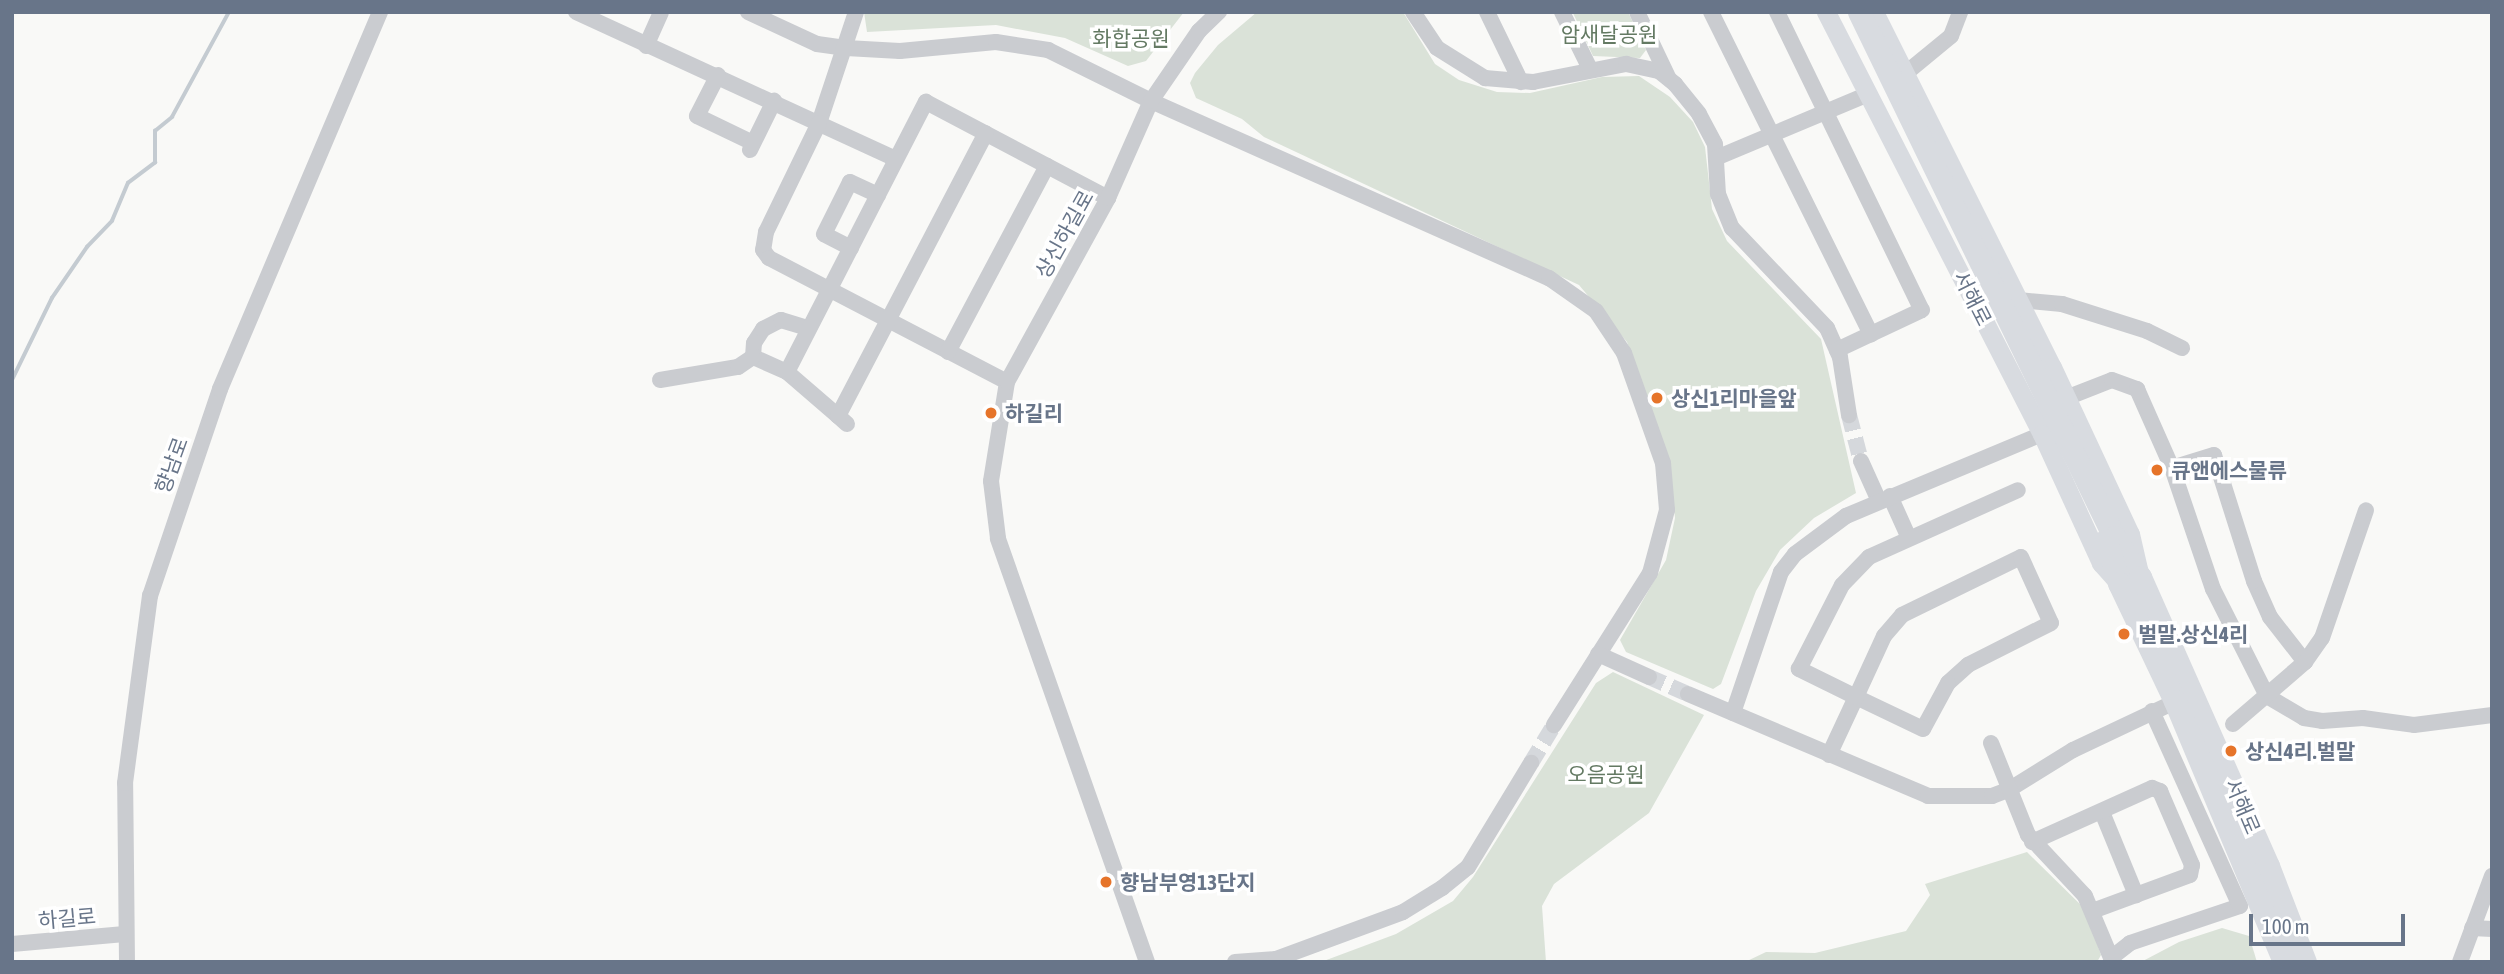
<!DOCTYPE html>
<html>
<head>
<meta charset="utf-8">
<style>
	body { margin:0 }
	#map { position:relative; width:2504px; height:974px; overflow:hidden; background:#f9f9f7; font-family:"Asap Condensed","Noto Sans KR",sans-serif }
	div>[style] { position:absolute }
	.green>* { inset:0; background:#dae2d8 }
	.stream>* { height:3.5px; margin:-1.75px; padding:0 1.75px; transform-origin:1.75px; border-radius:1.75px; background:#c4cbd1 }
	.minor-tunnel>* { height:16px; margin-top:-8px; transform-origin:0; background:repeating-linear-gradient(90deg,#d5d8dc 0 16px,transparent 0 24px) }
	.minor>* { height:16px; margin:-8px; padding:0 8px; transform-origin:8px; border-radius:8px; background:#caccd0 }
	.major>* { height:19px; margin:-9.5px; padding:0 9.5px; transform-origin:9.5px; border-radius:9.5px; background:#d8dbe0 }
	.highway>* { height:23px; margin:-11.5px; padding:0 11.5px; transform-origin:11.5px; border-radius:11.5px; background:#d8dbe0 }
	.dots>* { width:19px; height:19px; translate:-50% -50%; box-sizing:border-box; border:4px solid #fff; border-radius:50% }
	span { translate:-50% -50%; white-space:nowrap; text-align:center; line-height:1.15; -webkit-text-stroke:7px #fff; paint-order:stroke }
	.park-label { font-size:21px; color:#647a63 }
	.street-label { font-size:21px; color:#687589 }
	.poi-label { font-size:21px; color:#687589; font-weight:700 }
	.left { translate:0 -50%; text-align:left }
	.frame { position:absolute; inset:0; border:14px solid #687589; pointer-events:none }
	.scale { position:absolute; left:2249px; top:914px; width:156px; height:32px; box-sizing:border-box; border:4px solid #687589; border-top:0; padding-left:9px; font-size:21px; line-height:24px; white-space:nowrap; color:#687589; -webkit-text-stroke:5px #fff; paint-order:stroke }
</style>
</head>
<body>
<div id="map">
	<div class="green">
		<div style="clip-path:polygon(864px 12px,1184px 12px,1146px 61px,1128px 66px,1065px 38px,996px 25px,867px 32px)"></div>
		<div style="clip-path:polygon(1257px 12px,1403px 12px,1435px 64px,1459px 80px,1497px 92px,1530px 93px,1602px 77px,1639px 76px,1670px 97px,1693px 122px,1705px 147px,1712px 209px,1727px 241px,1821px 339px,1856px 493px,1814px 518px,1780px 550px,1756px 591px,1721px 684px,1713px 689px,1626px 652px,1620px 640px,1666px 560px,1675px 518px,1670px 467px,1627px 342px,1579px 285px,1264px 137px,1242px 119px,1196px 98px,1190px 83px,1195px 73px,1218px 45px)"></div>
		<div style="clip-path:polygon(1628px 12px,1646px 50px,1640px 58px,1593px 56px,1573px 13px)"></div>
		<div style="clip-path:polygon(1613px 672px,1704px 715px,1649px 813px,1554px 884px,1542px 906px,1546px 962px,1321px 962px,1396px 934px,1453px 901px,1473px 877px,1596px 683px)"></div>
		<div style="clip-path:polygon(2027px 852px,2085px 909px,2101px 955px,2097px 962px,1745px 962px,1766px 952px,1815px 953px,1906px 931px,1930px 895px,1925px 884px)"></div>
		<div style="clip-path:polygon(2222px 928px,2249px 936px,2257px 962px,2141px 962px,2179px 942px)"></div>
	</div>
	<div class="stream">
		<div style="left:12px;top:380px;width:91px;rotate:-64deg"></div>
		<div style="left:52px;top:298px;width:62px;rotate:-55.5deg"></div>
		<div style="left:87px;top:247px;width:36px;rotate:-46deg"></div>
		<div style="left:112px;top:221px;width:41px;rotate:-67.2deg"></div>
		<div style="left:128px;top:183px;width:34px;rotate:-37deg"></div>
		<div style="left:155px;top:163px;width:32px;rotate:-90deg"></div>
		<div style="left:155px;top:131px;width:22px;rotate:-39deg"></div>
		<div style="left:172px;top:117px;width:119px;rotate:-61.5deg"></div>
	</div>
	<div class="minor-tunnel">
		<div style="left:1849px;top:415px;width:48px;rotate:75.4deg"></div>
		<div style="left:1649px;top:677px;width:43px;rotate:23.6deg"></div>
		<div style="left:1531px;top:763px;width:44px;rotate:-58.8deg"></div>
	</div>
	<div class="minor">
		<div style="left:576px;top:12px;width:352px;rotate:24.7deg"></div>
		<div style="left:748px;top:12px;width:76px;rotate:24.9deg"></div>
		<div style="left:817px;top:44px;width:29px;rotate:8deg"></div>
		<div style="left:846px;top:48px;width:54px;rotate:3.2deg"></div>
		<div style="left:900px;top:51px;width:96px;rotate:-5.4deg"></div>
		<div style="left:996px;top:42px;width:53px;rotate:8.7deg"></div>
		<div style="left:1048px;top:50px;width:115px;rotate:26.3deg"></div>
		<div style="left:1151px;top:101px;width:436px;rotate:24deg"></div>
		<div style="left:1549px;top:278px;width:57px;rotate:35.1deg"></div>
		<div style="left:1596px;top:311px;width:50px;rotate:56.3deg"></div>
		<div style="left:1624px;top:353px;width:117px;rotate:70.5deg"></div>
		<div style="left:1663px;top:463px;width:47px;rotate:85.1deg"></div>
		<div style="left:1667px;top:510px;width:65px;rotate:105.1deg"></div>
		<div style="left:1650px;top:573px;width:180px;rotate:122.3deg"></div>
		<div style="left:856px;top:12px;width:117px;rotate:108.4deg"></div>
		<div style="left:819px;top:123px;width:121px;rotate:115.9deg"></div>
		<div style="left:766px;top:232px;width:18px;rotate:99deg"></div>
		<div style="left:763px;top:250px;width:10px;rotate:53deg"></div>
		<div style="left:769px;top:258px;width:268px;rotate:27.5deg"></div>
		<div style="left:1413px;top:12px;width:43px;rotate:56.3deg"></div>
		<div style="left:1437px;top:48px;width:57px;rotate:32deg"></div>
		<div style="left:1485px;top:78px;width:48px;rotate:4.8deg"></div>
		<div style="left:1533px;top:82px;width:95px;rotate:-11deg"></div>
		<div style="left:1626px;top:64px;width:34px;rotate:12deg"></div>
		<div style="left:1659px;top:71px;width:21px;rotate:39deg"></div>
		<div style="left:1675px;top:84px;width:38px;rotate:51deg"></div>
		<div style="left:1699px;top:114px;width:34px;rotate:62deg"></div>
		<div style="left:1715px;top:144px;width:50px;rotate:86.6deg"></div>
		<div style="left:1718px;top:194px;width:37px;rotate:68deg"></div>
		<div style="left:1732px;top:228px;width:138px;rotate:46.5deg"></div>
		<div style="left:1827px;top:328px;width:32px;rotate:66deg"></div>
		<div style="left:1840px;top:357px;width:59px;rotate:81.2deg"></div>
		<div style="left:1487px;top:12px;width:78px;rotate:64.1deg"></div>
		<div style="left:1562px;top:12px;width:64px;rotate:63.8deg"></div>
		<div style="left:1637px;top:12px;width:72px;rotate:64.5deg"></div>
		<div style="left:1711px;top:12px;width:360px;rotate:63.6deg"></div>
		<div style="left:1777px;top:12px;width:331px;rotate:64.1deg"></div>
		<div style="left:1922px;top:310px;width:94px;rotate:154.8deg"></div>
		<div style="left:646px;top:46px;width:37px;rotate:-66deg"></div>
		<div style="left:1906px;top:73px;width:58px;rotate:-39.4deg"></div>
		<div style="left:1951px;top:36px;width:26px;rotate:-69deg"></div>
		<div style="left:718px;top:75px;width:46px;rotate:117.1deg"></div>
		<div style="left:697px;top:116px;width:62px;rotate:25.7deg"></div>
		<div style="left:750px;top:150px;width:55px;rotate:-63.9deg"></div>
		<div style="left:1716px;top:158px;width:165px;rotate:-22.8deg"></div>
		<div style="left:851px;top:248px;width:30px;rotate:-153deg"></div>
		<div style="left:824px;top:234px;width:58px;rotate:-63.4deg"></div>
		<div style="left:850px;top:182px;width:31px;rotate:25deg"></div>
		<div style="left:2018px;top:300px;width:44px;rotate:5.2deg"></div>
		<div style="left:2062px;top:304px;width:89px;rotate:17.6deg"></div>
		<div style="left:2147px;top:331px;width:39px;rotate:26deg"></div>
		<div style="left:948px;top:352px;width:211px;rotate:-62deg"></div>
		<div style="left:787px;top:372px;width:37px;rotate:-156deg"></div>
		<div style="left:753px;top:357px;width:14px;rotate:-86deg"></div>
		<div style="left:754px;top:343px;width:17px;rotate:-57deg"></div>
		<div style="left:763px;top:329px;width:20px;rotate:-27deg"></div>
		<div style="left:781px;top:320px;width:28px;rotate:17deg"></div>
		<div style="left:660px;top:380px;width:79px;rotate:-9.5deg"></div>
		<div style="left:738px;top:367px;width:18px;rotate:-34deg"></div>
		<div style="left:2066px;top:398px;width:49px;rotate:-21.4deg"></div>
		<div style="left:2112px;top:380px;width:27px;rotate:20deg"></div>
		<div style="left:2137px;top:389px;width:86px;rotate:66.1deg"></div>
		<div style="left:838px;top:416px;width:67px;rotate:-139.2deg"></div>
		<div style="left:787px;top:372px;width:304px;rotate:-62.8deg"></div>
		<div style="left:926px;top:102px;width:206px;rotate:27.8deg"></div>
		<div style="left:847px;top:424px;width:12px;rotate:-138deg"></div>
		<div style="left:838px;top:416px;width:319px;rotate:-62.4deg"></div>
		<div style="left:1861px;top:461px;width:44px;rotate:65.8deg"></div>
		<div style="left:1890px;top:496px;width:46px;rotate:65.7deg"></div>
		<div style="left:1598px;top:654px;width:56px;rotate:24.3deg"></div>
		<div style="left:2305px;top:662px;width:57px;rotate:-127.9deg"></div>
		<div style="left:2270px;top:617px;width:39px;rotate:-114deg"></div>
		<div style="left:2254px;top:581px;width:132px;rotate:-107.6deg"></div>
		<div style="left:2214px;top:455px;width:44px;rotate:162.8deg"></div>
		<div style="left:2172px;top:468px;width:128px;rotate:71.3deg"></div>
		<div style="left:2213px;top:589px;width:120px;rotate:63.2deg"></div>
		<div style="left:2267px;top:696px;width:43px;rotate:30.7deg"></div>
		<div style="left:2304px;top:718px;width:18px;rotate:9deg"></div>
		<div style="left:2322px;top:721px;width:41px;rotate:-4.2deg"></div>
		<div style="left:2363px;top:718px;width:51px;rotate:7.8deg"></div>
		<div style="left:2414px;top:725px;width:79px;rotate:-7.3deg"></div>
		<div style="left:1688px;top:694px;width:261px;rotate:23deg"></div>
		<div style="left:1928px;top:796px;width:64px"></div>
		<div style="left:1992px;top:796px;width:19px;rotate:-21deg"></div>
		<div style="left:2010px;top:789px;width:74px;rotate:-31.8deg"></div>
		<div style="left:2073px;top:750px;width:122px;rotate:-25.3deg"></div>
		<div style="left:1733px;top:713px;width:149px;rotate:-71.2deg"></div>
		<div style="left:1781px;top:572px;width:23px;rotate:-52deg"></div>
		<div style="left:1795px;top:554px;width:64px;rotate:-36.7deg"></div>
		<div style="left:1846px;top:516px;width:212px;rotate:-22.7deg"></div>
		<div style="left:2233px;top:724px;width:95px;rotate:-40.7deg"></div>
		<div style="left:2305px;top:662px;width:29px;rotate:-55deg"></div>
		<div style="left:2322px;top:638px;width:135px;rotate:-71deg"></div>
		<div style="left:1991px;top:743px;width:99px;rotate:68.1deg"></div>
		<div style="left:2028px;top:835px;width:83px;rotate:46.9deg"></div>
		<div style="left:2085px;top:896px;width:67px;rotate:67.2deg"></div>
		<div style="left:2111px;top:958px;width:24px;rotate:-38deg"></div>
		<div style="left:2130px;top:943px;width:116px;rotate:-18.6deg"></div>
		<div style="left:2240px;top:906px;width:214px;rotate:-114.3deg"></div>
		<div style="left:1829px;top:755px;width:64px;rotate:-65deg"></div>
		<div style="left:1856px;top:697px;width:67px;rotate:-65.3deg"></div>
		<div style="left:1884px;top:636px;width:28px;rotate:-49deg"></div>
		<div style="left:1902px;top:615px;width:132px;rotate:-26deg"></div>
		<div style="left:2021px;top:557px;width:72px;rotate:65.6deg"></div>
		<div style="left:2051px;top:623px;width:93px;rotate:153.2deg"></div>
		<div style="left:1968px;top:665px;width:27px;rotate:138deg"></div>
		<div style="left:1948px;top:683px;width:52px;rotate:118.5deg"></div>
		<div style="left:1923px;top:729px;width:74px;rotate:-154.5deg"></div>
		<div style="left:1856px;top:697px;width:64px;rotate:-153.8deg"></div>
		<div style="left:1799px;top:669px;width:94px;rotate:-62.9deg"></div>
		<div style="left:1842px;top:585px;width:39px;rotate:-46deg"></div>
		<div style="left:1869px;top:557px;width:163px;rotate:-24.2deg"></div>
		<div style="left:2102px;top:812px;width:90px;rotate:67.7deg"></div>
		<div style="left:2032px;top:842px;width:132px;rotate:-24.2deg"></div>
		<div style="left:2152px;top:788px;width:9px;rotate:21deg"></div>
		<div style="left:2160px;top:791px;width:81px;rotate:66.6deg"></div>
		<div style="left:2192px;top:865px;width:10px;rotate:101deg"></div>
		<div style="left:2190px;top:875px;width:104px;rotate:159.8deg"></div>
		<div style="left:2472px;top:928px;width:20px;rotate:3deg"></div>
		<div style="left:12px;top:944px;width:113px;rotate:-5.1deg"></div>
		<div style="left:127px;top:962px;width:179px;rotate:-90.6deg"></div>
		<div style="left:125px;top:783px;width:189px;rotate:-82.4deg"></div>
		<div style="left:150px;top:596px;width:219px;rotate:-71.3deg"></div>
		<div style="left:220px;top:389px;width:410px;rotate:-67deg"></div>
		<div style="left:1147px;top:962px;width:449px;rotate:-109.4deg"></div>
		<div style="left:998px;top:538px;width:57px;rotate:-97deg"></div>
		<div style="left:991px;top:481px;width:100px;rotate:-80.8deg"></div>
		<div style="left:1007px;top:382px;width:210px;rotate:-61.2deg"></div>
		<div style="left:1108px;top:198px;width:106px;rotate:-66.1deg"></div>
		<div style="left:1151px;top:101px;width:85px;rotate:-55.6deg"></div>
		<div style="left:1199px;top:31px;width:28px;rotate:-44deg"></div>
		<div style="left:1235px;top:962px;width:41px;rotate:-4.2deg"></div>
		<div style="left:1276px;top:959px;width:135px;rotate:-20.3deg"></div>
		<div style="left:1403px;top:912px;width:46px;rotate:-31.6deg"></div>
		<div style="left:1442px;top:888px;width:33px;rotate:-39deg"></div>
		<div style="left:1468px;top:867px;width:122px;rotate:-58.8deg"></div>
		<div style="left:2460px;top:962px;width:92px;rotate:-69.6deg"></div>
	</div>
	<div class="major">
		<div style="left:1826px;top:12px;width:474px;rotate:62.9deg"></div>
		<div style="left:2042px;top:434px;width:142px;rotate:65.4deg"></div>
		<div style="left:2101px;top:563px;width:24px;rotate:48deg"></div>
		<div style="left:1874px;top:12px;width:397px;rotate:63.4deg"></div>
		<div style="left:2052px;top:367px;width:184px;rotate:65deg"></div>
		<div style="left:2130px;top:534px;width:36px;rotate:77deg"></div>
	</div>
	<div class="highway">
		<div style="left:1859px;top:12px;width:584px;rotate:64.09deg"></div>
		<div style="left:2114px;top:537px;width:48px;rotate:57deg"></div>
		<div style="left:2140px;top:577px;width:316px;rotate:66.1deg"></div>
		<div style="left:2268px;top:866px;width:103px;rotate:68.9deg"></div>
		<div style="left:2106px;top:540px;width:45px;rotate:73.2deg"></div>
		<div style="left:2119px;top:583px;width:131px;rotate:64.6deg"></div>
		<div style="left:2175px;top:701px;width:283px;rotate:67.3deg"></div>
	</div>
	<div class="dots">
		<div style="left:1657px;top:398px;background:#e6742a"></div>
		<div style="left:991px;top:413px;background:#e6742a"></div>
		<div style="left:2157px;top:470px;background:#e6742a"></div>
		<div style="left:2124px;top:634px;background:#e6742a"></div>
		<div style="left:2231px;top:751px;background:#e6742a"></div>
		<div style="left:1106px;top:882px;background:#e6742a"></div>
	</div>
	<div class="park-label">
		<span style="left:1609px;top:34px">암새달공원</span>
		<span style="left:1131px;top:38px">화합공원</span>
		<span style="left:1606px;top:774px">오음공원</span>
	</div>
	<div class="street-label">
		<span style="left:1064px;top:234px;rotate:-61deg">상신하길로</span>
		<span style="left:1973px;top:298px;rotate:63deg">서해로</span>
		<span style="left:171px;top:465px;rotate:-70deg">향남로</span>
		<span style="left:2243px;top:806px;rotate:67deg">서해로</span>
		<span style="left:67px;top:918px;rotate:-5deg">하길로</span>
	</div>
	<div class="poi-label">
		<span class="left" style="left:1671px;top:398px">상신1리마을앞</span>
		<span class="left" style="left:1005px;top:413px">하길리</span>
		<span class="left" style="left:2171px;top:470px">큐앤에스물류</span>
		<span class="left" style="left:2138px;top:634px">벌말.상신4리</span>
		<span class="left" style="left:2245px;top:751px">상신4리.벌말</span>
		<span class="left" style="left:1120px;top:882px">향남부영13단지</span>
	</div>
	<div class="frame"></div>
	<div class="scale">100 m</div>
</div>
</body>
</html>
